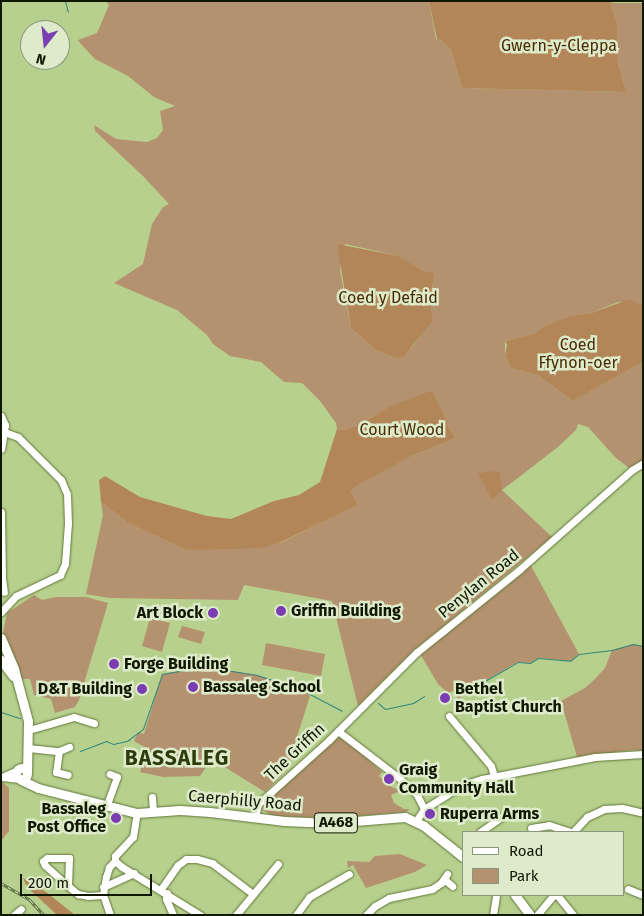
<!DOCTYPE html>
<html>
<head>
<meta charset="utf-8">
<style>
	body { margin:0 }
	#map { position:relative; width:644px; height:916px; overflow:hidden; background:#b7d08d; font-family:"Fira Sans",sans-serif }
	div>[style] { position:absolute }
	.green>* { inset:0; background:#b4916f }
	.forest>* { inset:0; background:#b3865a }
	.stream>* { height:1px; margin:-0.5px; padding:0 0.5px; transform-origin:0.5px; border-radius:0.5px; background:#32877d }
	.roads { filter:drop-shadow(0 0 1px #617637) drop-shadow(0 0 1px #617637) }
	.minor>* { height:7px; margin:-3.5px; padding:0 3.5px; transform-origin:3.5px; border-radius:3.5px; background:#fff }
	.major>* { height:9px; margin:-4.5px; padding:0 4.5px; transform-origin:4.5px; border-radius:4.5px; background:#fff }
	.major>.ring { margin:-4.5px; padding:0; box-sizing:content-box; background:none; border:9px solid #fff; border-radius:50% }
	.rail>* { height:3px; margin-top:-1.5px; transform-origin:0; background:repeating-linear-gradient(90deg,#deebca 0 4px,#5d6d42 0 8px); box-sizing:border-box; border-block:1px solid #5d6d42 }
	.dots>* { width:14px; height:14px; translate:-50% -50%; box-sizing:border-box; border:2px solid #deebca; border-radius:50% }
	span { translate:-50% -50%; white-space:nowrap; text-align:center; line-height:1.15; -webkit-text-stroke:5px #deebca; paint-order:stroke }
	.shield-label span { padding:1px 4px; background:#deebca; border:1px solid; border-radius:4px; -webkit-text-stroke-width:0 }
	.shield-label { font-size:15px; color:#0f1701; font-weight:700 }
	.park-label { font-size:16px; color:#4a2a05 }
	.street-label { font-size:16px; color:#0f1701 }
	.poi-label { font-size:16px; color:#0f1701; font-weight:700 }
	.left { translate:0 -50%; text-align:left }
	.right { translate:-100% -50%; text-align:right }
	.district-label { font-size:21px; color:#2e3c0b; font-weight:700; letter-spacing:1px }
	.frame { position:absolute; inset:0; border:2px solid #0f1701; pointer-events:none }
	.legend { position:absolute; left:462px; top:831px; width:162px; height:65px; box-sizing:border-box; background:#deebca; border:1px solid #8b967a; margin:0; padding:6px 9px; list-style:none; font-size:15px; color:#0f1701 }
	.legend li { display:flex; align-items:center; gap:10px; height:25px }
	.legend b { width:25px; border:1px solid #8b967a }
	.north { position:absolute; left:20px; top:20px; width:50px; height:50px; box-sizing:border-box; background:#deebca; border:1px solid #8b967a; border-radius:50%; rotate:196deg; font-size:14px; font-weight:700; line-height:20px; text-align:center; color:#0f1701 }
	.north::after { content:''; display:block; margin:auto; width:18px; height:22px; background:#7b3db2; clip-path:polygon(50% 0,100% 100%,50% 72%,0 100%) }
	.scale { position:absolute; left:20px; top:874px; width:132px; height:22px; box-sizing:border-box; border:2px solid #0f1701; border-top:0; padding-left:6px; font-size:15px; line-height:18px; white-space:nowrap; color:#0f1701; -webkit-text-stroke:4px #deebca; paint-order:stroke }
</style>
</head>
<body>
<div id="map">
	<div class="green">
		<div style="clip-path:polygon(evenodd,106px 1px,429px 1px,436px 39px,442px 41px,451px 50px,462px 88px,626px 92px,618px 62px,617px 22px,610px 3px,643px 3px,643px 304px,618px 302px,591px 313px,569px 316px,542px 327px,535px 333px,505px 341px,505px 355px,511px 368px,538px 375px,573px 401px,643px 362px,643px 461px,629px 468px,616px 458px,588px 427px,578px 424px,576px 430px,558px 447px,502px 490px,552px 537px,411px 653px,358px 706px,332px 601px,244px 585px,238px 600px,109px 598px,86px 594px,103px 515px,101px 502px,128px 523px,186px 550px,280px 543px,356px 505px,351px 492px,355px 487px,414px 455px,456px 438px,448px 427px,447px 421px,433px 392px,388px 407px,361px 424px,343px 430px,337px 429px,336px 423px,320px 401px,302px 383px,284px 382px,261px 362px,230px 356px,213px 344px,207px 335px,177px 310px,114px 283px,143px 264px,152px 224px,163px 207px,169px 204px,143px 176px,95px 131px,94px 125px,116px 139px,147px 142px,157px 138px,163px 130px,160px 111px,175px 106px,154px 97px,128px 76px,95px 59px,80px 43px,78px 40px,97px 33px,109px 5px,106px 1px,345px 244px,399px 256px,423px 272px,435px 273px,429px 302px,432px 321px,412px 347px,396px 358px,377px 351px,351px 328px,340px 270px,345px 244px)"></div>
		<div style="clip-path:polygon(530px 564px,579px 654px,570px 661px,538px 658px,530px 663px,518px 662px,483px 682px,485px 683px,464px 692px,459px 700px,452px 691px,448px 693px,438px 684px,419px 652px,439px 636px,442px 638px,449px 632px,448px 630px)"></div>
		<div style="clip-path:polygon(34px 595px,42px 600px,56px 597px,86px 597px,108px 603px,79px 700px,75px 707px,55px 713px,51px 699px,34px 695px,30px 679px,19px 679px,6px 648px,3px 633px,7px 613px)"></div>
		<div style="clip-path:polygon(150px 618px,170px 623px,162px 652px,142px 646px)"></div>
		<div style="clip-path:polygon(182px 626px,205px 632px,201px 644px,178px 637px)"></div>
		<div style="clip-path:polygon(266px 643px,325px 654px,321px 676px,262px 665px)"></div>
		<div style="clip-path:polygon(633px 644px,643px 646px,643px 751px,632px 750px,577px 757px,561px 701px,585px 688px,595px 679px,605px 668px,612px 650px)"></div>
		<div style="clip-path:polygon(191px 669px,219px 669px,257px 675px,300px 689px,310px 696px,286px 771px,265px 792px,212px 759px,200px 776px,163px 777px,140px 772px,148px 749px,134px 741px,138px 732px,144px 734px,162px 674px)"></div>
		<div style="clip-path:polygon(338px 736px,368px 757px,372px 763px,382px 772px,379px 776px,390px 786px,400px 791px,391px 795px,394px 803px,404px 809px,410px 809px,406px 812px,331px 818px,273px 816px,262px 810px,264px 803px)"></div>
		<div style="clip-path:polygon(1px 781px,9px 788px,9px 831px,1px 841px)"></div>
		<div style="clip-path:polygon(400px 854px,427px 865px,415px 872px,366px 888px,353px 865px,348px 868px,347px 861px,369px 862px,375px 856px)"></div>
	</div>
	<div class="forest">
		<div style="clip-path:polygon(429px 1px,619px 1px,610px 3px,617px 22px,618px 62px,626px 92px,462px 88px,451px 50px,442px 41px,437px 39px)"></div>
		<div style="clip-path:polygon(337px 244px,399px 256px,423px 271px,435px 273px,429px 302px,433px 321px,403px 357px,396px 358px,377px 351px,351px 328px)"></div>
		<div style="clip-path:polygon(630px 299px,636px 303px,643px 304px,643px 362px,573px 401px,538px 375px,511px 368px,505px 355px,507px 345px,505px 341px,535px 333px,542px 327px,569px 316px,591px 313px)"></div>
		<div style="clip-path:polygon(428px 392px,433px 392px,447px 421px,448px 427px,456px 438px,414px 455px,355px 487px,351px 492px,357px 505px,279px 543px,261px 548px,186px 550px,128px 523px,101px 502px,99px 480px,105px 476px,140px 497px,207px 516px,231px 519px,274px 501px,299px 495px,320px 482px,337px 429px,343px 430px,361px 424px,388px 407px)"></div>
		<div style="clip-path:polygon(495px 471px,500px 473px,502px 490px,492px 500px,478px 473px)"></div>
		<div style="clip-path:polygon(23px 878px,46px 892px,75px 915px,57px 915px,27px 887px)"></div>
	</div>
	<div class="stream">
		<div style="left:65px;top:1px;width:11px;rotate:75deg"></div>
		<div style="left:483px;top:682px;width:40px;rotate:-29.7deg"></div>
		<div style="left:518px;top:662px;width:12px;rotate:5deg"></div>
		<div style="left:530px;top:663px;width:9px;rotate:-32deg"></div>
		<div style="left:538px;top:658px;width:32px;rotate:5deg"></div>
		<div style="left:570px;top:661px;width:11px;rotate:-38deg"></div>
		<div style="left:579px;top:654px;width:33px;rotate:-7deg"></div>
		<div style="left:612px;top:650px;width:22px;rotate:-16deg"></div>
		<div style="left:633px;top:644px;width:10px;rotate:11deg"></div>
		<div style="left:378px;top:703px;width:9px;rotate:41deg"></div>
		<div style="left:385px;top:709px;width:29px;rotate:-12deg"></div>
		<div style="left:413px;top:703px;width:13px;rotate:-32deg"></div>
		<div style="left:1px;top:712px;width:20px;rotate:18deg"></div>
		<div style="left:80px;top:751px;width:28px;rotate:-21deg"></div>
		<div style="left:106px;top:741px;width:8px;rotate:23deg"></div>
		<div style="left:113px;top:744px;width:14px;rotate:-12deg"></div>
		<div style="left:127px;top:741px;width:20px;rotate:-37deg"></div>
		<div style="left:143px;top:729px;width:58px;rotate:-70.9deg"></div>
		<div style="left:162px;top:674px;width:29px;rotate:-10deg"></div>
		<div style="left:191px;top:669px;width:28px"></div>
		<div style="left:219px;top:669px;width:38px;rotate:9deg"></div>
		<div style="left:257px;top:675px;width:45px;rotate:18deg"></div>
		<div style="left:300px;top:689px;width:47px;rotate:27.6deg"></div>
	</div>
	<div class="roads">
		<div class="minor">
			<div style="left:1px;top:416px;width:10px;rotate:66deg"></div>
			<div style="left:5px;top:425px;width:24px;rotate:99deg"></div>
			<div style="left:1px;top:512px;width:66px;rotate:89.1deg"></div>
			<div style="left:2px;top:578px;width:14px;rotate:82deg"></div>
			<div style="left:1px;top:612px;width:22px;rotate:-47deg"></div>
			<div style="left:16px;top:596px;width:49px;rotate:-25.5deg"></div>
			<div style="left:60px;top:575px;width:12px;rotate:-66deg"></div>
			<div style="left:65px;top:564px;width:41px;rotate:-85.8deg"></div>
			<div style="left:68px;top:523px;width:29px;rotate:-92deg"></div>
			<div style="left:67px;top:494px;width:15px;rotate:-113deg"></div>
			<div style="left:61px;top:480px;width:61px;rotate:-135deg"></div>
			<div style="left:18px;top:437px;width:15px;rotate:-160deg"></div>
			<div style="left:449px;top:716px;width:65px;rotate:50deg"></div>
			<div style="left:491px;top:766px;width:10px;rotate:73deg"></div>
			<div style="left:29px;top:730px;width:47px;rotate:-16.1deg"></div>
			<div style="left:74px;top:717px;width:21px;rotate:17deg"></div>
			<div style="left:338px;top:731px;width:77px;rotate:37.6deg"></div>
			<div style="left:399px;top:778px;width:25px;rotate:43deg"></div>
			<div style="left:417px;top:795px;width:16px;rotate:63deg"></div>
			<div style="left:28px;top:748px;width:31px;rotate:6deg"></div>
			<div style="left:59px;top:751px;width:11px;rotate:-22deg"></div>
			<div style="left:59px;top:751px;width:21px;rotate:98deg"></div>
			<div style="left:56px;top:772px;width:12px;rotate:14deg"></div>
			<div style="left:2px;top:777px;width:20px;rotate:-24deg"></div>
			<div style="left:2px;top:777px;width:17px;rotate:7deg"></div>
			<div style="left:152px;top:797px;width:15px;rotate:86deg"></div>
			<div style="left:106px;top:807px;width:32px;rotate:-70deg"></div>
			<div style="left:117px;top:777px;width:8px;rotate:-157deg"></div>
			<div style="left:255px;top:817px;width:13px;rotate:-77deg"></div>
			<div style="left:258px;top:804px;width:96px;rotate:-42deg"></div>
			<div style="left:329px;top:740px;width:124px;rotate:-45deg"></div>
			<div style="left:417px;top:652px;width:131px;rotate:-38.8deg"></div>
			<div style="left:519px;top:570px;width:151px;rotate:-41.5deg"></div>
			<div style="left:632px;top:470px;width:13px;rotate:-32deg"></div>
			<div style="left:416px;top:821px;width:14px;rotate:-56deg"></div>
			<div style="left:424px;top:809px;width:26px;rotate:-32deg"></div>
			<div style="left:446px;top:795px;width:19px;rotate:-32deg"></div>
			<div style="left:462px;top:785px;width:21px;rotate:-17deg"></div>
			<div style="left:482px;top:779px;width:115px;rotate:-11deg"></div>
			<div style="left:595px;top:757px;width:48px;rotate:-3.6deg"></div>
			<div style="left:531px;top:828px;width:18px;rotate:-9deg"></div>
			<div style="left:549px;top:825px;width:22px;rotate:18deg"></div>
			<div style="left:480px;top:832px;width:35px;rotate:-35deg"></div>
			<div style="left:573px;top:832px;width:21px;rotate:-47deg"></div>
			<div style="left:587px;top:817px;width:19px;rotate:-25deg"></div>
			<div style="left:604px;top:809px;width:18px;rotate:-3deg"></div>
			<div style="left:622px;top:808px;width:22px;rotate:13deg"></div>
			<div style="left:115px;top:861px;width:9px;rotate:41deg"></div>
			<div style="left:122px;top:867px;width:92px;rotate:31.6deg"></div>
			<div style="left:444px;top:879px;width:11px;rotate:41deg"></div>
			<div style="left:68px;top:886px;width:31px;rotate:-138deg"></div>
			<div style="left:45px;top:865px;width:4px;rotate:-117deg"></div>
			<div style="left:43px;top:861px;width:5px;rotate:-37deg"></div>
			<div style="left:47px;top:858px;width:22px"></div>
			<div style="left:69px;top:858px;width:28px;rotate:92deg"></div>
			<div style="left:68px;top:886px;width:13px;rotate:39deg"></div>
			<div style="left:78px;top:894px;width:10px;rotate:11deg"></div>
			<div style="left:88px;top:896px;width:15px;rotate:-4deg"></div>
			<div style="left:103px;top:887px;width:34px;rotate:-24deg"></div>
			<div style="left:161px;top:889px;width:29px;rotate:-55deg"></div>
			<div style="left:178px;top:865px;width:10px;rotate:-37deg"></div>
			<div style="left:186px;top:859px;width:11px"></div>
			<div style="left:197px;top:859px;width:16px;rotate:15deg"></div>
			<div style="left:212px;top:863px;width:51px;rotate:37.1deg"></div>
			<div style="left:628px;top:889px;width:16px;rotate:22deg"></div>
			<div style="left:167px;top:893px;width:6px;rotate:99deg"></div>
			<div style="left:166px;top:899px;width:17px;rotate:66deg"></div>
			<div style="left:557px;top:895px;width:26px;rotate:51deg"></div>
			<div style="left:14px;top:915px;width:9px;rotate:-41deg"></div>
			<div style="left:110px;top:915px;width:21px;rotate:-109deg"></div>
			<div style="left:103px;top:895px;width:18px;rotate:-81deg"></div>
			<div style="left:106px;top:877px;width:10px;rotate:-73deg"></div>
			<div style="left:109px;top:867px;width:8px;rotate:-45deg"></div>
			<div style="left:115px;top:861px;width:5px;rotate:-90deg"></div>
			<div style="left:115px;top:856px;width:26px;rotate:-47deg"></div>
			<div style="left:133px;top:837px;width:24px;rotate:-81deg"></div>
			<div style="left:236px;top:915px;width:66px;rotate:-50.5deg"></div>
			<div style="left:296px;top:915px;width:22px;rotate:-54deg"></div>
			<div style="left:309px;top:897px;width:46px;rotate:-29.9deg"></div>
			<div style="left:366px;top:915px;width:13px;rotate:-45deg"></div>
			<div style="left:375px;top:906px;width:16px;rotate:-30deg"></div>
			<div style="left:389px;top:898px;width:44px;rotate:-11.8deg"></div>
			<div style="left:432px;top:889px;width:11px;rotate:-34deg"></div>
			<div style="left:441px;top:883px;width:11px;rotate:-56deg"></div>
			<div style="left:493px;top:915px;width:20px;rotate:-81deg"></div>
			<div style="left:537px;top:915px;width:26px;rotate:-50deg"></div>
		</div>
		<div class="major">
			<div style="left:1px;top:638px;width:34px;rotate:67deg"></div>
			<div style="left:14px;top:669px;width:54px;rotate:74.9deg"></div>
			<div style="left:28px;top:721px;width:51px;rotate:91.1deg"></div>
			<div style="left:1px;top:660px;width:20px;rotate:53deg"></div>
			<div class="ring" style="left:16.5px;top:768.5px;width:2px;height:2px"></div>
			<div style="left:21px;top:780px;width:19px;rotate:25deg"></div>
			<div style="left:38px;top:788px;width:102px;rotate:14.2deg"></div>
			<div style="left:137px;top:813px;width:43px;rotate:-4deg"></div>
			<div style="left:180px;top:810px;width:30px;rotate:4deg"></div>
			<div style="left:210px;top:812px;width:75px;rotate:6.9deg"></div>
			<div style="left:284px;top:821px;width:46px;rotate:2.5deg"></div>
			<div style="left:330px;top:823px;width:75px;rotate:-4.6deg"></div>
			<div style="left:405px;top:817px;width:21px;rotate:25deg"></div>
			<div style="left:424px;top:826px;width:50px;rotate:38.5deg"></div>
			<div style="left:515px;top:895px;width:25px;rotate:53deg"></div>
		</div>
	</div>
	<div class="rail">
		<div style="left:1px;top:883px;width:34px;rotate:30deg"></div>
		<div style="left:30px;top:900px;width:21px;rotate:47deg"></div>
	</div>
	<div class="dots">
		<div style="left:281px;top:611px;background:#7b3db2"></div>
		<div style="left:213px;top:613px;background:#7b3db2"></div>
		<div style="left:114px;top:664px;background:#7b3db2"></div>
		<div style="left:193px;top:687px;background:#7b3db2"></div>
		<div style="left:142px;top:689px;background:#7b3db2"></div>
		<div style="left:445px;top:698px;background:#7b3db2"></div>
		<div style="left:389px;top:779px;background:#7b3db2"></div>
		<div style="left:430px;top:814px;background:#7b3db2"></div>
		<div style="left:116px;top:818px;background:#7b3db2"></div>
	</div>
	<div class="shield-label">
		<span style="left:336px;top:823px">A468</span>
	</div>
	<div class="park-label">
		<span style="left:559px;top:46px">Gwern-y-Cleppa</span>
		<span style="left:388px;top:298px">Coed y Defaid</span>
		<span style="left:578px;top:354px">Coed<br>Ffynon-oer</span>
		<span style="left:402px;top:430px">Court Wood</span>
	</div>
	<div class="street-label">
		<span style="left:479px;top:584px;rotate:-39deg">Penylan Road</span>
		<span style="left:295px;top:752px;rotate:-43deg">The Griffin</span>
		<span style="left:245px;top:801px;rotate:5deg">Caerphilly Road</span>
	</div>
	<div class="poi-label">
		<span class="left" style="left:291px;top:611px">Griffin Building</span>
		<span class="right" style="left:203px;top:613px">Art Block</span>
		<span class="left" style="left:124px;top:664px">Forge Building</span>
		<span class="left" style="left:203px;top:687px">Bassaleg School</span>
		<span class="right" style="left:132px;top:689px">D&amp;T Building</span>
		<span class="left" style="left:455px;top:698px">Bethel<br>Baptist Church</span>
		<span class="left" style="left:399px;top:779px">Graig<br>Community Hall</span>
		<span class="right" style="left:106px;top:818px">Bassaleg<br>Post Office</span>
		<span class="left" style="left:440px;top:814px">Ruperra Arms</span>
	</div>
	<div class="district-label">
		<span style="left:177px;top:758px">BASSALEG</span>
	</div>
	<div class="frame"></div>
	<ul class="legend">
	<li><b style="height:6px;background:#fff"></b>Road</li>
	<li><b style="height:14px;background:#b4916f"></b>Park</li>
	</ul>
	<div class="north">N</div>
	<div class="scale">200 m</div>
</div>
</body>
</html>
